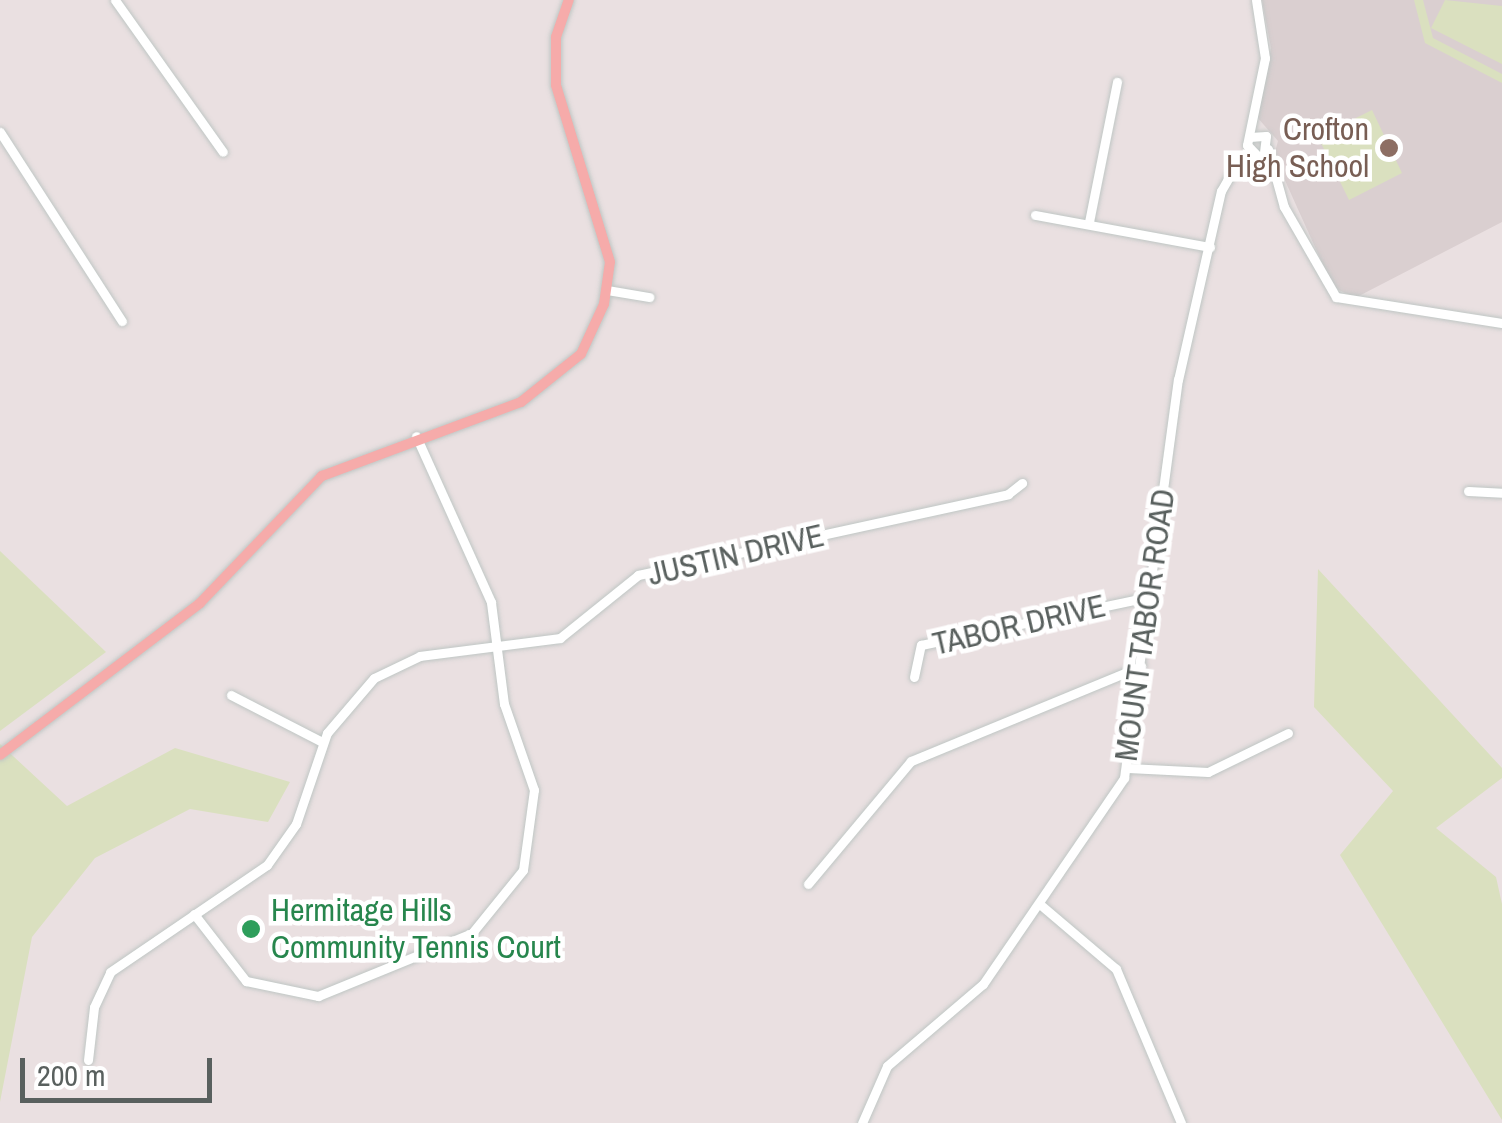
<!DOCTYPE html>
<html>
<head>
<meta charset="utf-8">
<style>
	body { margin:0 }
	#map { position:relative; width:1502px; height:1123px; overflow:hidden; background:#eae0e1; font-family:"Archivo Narrow",sans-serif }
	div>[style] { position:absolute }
	.education>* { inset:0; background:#dacfd0 }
	.green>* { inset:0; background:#dae0bf }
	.roads { filter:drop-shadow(0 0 2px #bfc6c4) drop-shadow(0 0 2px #bfc6c4) }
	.minor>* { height:9px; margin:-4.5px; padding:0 4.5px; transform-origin:4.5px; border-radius:4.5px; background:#fff }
	.major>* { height:10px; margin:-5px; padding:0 5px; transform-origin:5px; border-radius:5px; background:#f6abaa }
	.dots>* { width:28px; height:28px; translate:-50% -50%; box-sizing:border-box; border:5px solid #fff; border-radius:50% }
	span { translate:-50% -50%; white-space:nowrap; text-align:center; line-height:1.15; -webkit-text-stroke:9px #fff; paint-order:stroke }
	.education-label { font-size:32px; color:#785e54 }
	.right { translate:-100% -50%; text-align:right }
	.street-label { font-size:32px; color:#59605e }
	.leisure-label { font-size:32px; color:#27864d }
	.left { translate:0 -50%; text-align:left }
	.scale { position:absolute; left:20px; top:1058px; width:192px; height:45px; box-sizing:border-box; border:5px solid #59605e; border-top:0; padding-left:12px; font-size:30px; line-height:35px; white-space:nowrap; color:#59605e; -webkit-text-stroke:8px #fff; paint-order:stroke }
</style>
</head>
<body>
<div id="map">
	<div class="education">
		<div style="clip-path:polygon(1262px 0,1502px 0,1502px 222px,1355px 298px,1333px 287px,1274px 156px,1278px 141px,1257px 117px,1271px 48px)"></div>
	</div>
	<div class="green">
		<div style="clip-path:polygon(1414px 0,1423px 0,1433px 38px,1502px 74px,1502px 83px,1425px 43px)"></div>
		<div style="clip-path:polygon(1445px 0,1502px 6px,1502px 64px,1431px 28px)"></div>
		<div style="clip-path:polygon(1372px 110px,1402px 173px,1349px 200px,1318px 137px)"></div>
		<div style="clip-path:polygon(0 551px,106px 652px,0 731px)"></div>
		<div style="clip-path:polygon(1318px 569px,1502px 768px,1502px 778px,1436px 828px,1496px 877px,1502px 904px,1502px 1120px,1340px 855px,1393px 791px,1314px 707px)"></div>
		<div style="clip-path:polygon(0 744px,67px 806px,175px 748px,290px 782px,268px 822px,190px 809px,95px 858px,32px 937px,0 1102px)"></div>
	</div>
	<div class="roads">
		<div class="minor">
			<div style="left:115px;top:0;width:186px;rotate:54.6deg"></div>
			<div style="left:1256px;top:0;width:59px;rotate:81.2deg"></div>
			<div style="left:1265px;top:58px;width:89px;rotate:101.7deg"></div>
			<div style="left:1247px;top:145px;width:32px;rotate:46deg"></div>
			<div style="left:0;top:132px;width:225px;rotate:57.2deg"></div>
			<div style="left:1250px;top:137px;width:16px;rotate:-4deg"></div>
			<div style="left:1266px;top:136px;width:17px;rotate:97deg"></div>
			<div style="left:1268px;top:149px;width:60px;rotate:74.6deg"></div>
			<div style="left:1284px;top:207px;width:104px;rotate:60deg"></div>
			<div style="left:1336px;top:297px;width:168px;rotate:8.9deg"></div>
			<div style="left:1035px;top:215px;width:178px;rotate:10.4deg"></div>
			<div style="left:1089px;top:222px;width:143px;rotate:-78.7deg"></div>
			<div style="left:607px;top:290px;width:43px;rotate:9.5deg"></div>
			<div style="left:1468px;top:491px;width:34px;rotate:3deg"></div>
			<div style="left:914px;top:677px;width:33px;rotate:-78deg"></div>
			<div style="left:921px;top:645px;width:233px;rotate:-11.9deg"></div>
			<div style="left:231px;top:695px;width:102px;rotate:27.3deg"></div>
			<div style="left:1128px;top:768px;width:80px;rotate:2.9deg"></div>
			<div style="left:1208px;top:772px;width:89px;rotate:-26deg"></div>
			<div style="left:808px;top:884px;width:160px;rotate:-50.1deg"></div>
			<div style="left:911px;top:761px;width:249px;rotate:-22.4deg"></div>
			<div style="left:1042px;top:906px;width:97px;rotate:40.4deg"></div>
			<div style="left:1116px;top:969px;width:167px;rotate:67.1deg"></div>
			<div style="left:194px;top:914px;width:85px;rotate:52.2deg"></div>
			<div style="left:246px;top:981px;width:74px;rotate:11.8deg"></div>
			<div style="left:318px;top:996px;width:166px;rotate:-22.2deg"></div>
			<div style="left:472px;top:933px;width:81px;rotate:-51deg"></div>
			<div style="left:523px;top:870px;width:81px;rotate:-82.2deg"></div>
			<div style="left:534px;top:790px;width:91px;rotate:-109.2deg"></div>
			<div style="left:504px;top:704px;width:103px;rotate:-97.3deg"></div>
			<div style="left:491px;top:602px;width:182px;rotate:-114.3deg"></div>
			<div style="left:88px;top:1060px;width:53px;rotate:-83.5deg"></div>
			<div style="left:94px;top:1007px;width:38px;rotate:-65deg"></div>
			<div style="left:110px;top:972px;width:190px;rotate:-34.3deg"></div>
			<div style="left:267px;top:865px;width:50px;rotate:-54.7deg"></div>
			<div style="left:296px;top:824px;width:96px;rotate:-71.2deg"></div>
			<div style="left:327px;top:733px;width:72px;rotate:-49.5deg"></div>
			<div style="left:374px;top:678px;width:51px;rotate:-25.6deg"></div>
			<div style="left:420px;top:656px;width:141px;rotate:-7.3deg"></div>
			<div style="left:560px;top:638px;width:100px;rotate:-38.9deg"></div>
			<div style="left:638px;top:575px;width:379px;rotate:-12.3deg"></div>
			<div style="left:1008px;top:494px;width:18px;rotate:-38deg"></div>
			<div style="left:862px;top:1123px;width:62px;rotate:-66.3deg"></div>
			<div style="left:887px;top:1066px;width:126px;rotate:-40.5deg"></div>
			<div style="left:983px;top:984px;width:250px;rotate:-55.6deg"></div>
			<div style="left:1124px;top:778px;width:402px;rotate:-82.3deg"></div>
			<div style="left:1178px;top:380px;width:194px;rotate:-77.2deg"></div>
			<div style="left:1221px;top:191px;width:32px;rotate:-60deg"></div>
		</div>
		<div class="major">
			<div style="left:0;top:755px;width:251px;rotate:-37.2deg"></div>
			<div style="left:200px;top:603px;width:176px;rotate:-46.2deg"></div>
			<div style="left:322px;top:476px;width:212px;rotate:-20.4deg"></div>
			<div style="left:521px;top:402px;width:77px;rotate:-38.7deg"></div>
			<div style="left:581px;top:354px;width:55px;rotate:-65.3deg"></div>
			<div style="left:604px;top:304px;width:42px;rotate:-81.9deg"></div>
			<div style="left:610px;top:262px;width:185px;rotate:-107deg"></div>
			<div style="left:556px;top:85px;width:48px;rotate:-90deg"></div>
			<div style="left:556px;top:37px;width:39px;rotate:-71deg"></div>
		</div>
	</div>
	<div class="dots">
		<div style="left:1389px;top:148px;background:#8d6e63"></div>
		<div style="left:251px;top:929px;background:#2e9e5b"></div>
	</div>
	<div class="education-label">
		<span class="right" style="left:1369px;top:148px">Crofton<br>High School</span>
	</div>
	<div class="street-label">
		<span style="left:736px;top:555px;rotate:-13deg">JUSTIN DRIVE</span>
		<span style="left:1019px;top:625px;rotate:-13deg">TABOR DRIVE</span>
		<span style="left:1145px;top:625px;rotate:-82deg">MOUNT TABOR ROAD</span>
	</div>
	<div class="leisure-label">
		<span class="left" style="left:271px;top:929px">Hermitage Hills<br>Community Tennis Court</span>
	</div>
	<div class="scale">200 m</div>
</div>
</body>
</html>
